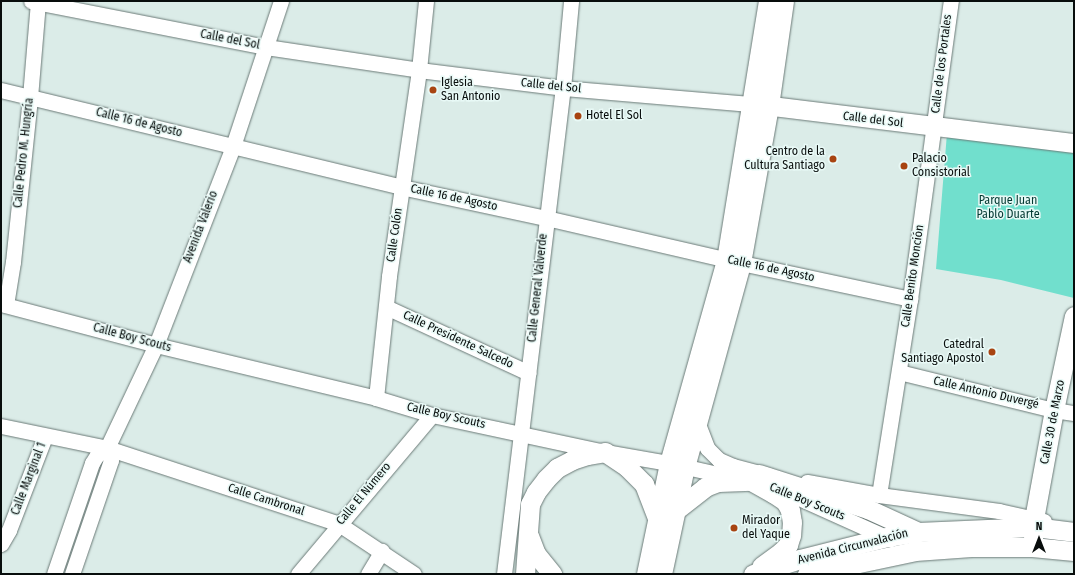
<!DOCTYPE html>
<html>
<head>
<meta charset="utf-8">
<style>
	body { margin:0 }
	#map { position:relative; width:1075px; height:575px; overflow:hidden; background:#dbece8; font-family:"Fira Sans Condensed",sans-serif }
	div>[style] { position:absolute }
	.green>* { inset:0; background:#71dfcd }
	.roads { filter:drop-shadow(0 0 1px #6b7a77) drop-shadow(0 0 1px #6b7a77) }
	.minor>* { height:15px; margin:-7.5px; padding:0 7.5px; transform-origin:7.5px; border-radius:7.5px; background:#fff }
	.major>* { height:19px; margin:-9.5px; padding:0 9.5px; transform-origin:9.5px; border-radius:9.5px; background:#fff }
	.dots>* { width:11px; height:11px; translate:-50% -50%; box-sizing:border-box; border:2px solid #e8f9f6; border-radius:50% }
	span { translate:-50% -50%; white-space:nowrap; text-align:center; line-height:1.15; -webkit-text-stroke:3px #e8f9f6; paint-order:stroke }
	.street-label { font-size:12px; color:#080d0c }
	.poi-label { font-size:12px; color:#080d0c }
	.left { translate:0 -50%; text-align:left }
	.right { translate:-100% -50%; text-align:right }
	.park-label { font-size:12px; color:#023932 }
	.frame { position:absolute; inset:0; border:2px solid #080d0c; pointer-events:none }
	.north { position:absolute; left:1019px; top:519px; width:40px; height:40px; -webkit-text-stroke:3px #e8f9f6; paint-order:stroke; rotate:0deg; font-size:11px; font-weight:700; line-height:16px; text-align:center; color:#080d0c }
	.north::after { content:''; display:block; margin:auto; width:14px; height:18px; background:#080d0c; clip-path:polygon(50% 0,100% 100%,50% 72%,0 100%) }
</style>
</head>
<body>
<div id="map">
	<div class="green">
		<div style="clip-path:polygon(947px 133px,1074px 147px,1074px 298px,1001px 280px,936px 269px)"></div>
	</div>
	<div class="roads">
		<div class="minor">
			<div style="left:31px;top:1px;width:239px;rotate:11.1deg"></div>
			<div style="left:266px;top:47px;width:155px;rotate:8.5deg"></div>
			<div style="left:419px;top:70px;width:145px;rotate:7.1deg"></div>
			<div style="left:563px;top:88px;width:189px;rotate:4.9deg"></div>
			<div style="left:1px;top:90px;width:412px;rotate:13.6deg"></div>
			<div style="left:401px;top:187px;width:148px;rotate:12.1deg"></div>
			<div style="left:546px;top:218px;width:200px;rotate:13deg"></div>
			<div style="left:741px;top:263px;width:173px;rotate:12deg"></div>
			<div style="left:1px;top:304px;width:160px;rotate:14.8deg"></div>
			<div style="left:156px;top:345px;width:226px;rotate:13.5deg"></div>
			<div style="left:376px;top:398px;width:59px;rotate:16.9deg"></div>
			<div style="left:432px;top:415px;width:177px;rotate:12.1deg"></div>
			<div style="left:605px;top:452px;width:65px;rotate:9.8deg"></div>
			<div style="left:669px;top:463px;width:68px;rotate:12.8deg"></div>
			<div style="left:6px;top:305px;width:44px;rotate:-80.8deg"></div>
			<div style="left:13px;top:262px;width:166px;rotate:-84.1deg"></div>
			<div style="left:30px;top:97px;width:96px;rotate:-85.2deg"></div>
			<div style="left:386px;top:307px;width:157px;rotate:24.8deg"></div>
			<div style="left:899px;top:372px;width:160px;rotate:13.8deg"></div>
			<div style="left:1054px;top:410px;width:20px;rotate:9deg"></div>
			<div style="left:376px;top:398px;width:123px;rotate:-83.9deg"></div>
			<div style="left:389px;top:276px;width:208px;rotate:-81.7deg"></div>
			<div style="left:419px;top:70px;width:69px;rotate:-84.2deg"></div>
			<div style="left:698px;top:424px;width:26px;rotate:69deg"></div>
			<div style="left:707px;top:448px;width:17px;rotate:45deg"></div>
			<div style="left:719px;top:460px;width:15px;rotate:23deg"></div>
			<div style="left:733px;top:466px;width:38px;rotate:15deg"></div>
			<div style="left:1px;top:426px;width:108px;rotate:11.7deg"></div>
			<div style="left:107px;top:448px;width:244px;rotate:18.1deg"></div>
			<div style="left:339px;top:524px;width:90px;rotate:33.7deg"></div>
			<div style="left:807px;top:482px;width:73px;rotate:10.2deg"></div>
			<div style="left:879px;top:495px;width:121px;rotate:7.6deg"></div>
			<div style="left:999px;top:511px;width:46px;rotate:12.5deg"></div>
			<div style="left:781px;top:490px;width:120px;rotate:24.2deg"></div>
			<div style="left:879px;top:495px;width:198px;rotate:-81deg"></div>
			<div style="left:910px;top:299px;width:301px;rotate:-82.2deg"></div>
			<div style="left:1px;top:544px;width:16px;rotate:-60deg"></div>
			<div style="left:9px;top:530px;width:101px;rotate:-69deg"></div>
			<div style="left:54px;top:574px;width:117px;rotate:-71.1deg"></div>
			<div style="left:92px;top:463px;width:9px;rotate:-58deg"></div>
			<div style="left:97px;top:455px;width:12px;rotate:-35deg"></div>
			<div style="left:107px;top:448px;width:114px;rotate:-64.6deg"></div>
			<div style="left:156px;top:345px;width:213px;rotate:-68.8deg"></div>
			<div style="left:233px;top:146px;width:153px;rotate:-71.7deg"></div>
			<div style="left:72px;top:574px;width:120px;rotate:-71.1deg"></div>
			<div style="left:111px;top:460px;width:13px;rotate:-108deg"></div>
			<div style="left:298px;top:574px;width:208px;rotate:-49.9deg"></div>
			<div style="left:368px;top:574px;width:27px;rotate:-59deg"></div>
			<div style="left:504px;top:574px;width:490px;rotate:-83.1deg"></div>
			<div style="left:563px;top:88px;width:87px;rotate:-84.7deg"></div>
		</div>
		<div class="major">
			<div style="left:756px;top:104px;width:320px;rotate:7deg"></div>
			<div style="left:759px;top:474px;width:114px;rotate:17.8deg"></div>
			<div style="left:868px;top:509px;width:55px;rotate:24.7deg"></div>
			<div style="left:676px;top:510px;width:37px;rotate:-38deg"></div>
			<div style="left:705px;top:487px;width:14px;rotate:-21deg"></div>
			<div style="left:718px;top:482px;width:33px;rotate:-2deg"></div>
			<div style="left:751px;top:481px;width:25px;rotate:29deg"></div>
			<div style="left:773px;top:493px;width:14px;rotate:34deg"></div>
			<div style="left:785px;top:501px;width:10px;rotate:61deg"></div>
			<div style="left:790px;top:510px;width:12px;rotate:81deg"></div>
			<div style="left:792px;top:522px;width:13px;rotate:94deg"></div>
			<div style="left:791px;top:535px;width:10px;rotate:107deg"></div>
			<div style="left:788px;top:545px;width:10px;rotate:135deg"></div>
			<div style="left:781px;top:552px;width:24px;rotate:144deg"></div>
			<div style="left:529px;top:536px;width:19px;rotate:69deg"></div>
			<div style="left:536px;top:554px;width:26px;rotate:51deg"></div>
			<div style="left:1033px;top:539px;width:20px;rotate:-87deg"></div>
			<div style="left:1034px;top:519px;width:111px;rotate:-79.6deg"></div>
			<div style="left:1054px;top:410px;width:96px;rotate:-78deg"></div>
			<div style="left:525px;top:574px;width:70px;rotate:-85.9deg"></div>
			<div style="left:530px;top:504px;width:13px;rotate:-63deg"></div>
			<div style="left:536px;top:492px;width:16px;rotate:-52deg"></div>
			<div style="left:546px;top:479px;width:16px;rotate:-45deg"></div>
			<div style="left:557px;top:468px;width:17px;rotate:-28deg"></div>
			<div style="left:572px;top:460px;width:16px;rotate:-18deg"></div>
			<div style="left:587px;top:455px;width:18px;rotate:-9deg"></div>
			<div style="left:605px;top:452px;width:27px;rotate:34deg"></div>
			<div style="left:627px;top:467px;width:24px;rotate:45deg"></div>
			<div style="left:644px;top:484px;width:36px;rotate:69deg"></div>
			<div style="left:646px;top:574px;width:113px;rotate:-78.3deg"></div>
			<div style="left:669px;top:463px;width:211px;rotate:-74.3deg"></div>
			<div style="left:726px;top:260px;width:262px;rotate:-80.8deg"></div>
			<div style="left:662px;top:574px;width:109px;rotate:-77.9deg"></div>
			<div style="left:685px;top:467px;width:212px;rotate:-74.6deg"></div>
			<div style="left:741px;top:263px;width:159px;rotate:-79.9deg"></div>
			<div style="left:769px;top:106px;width:106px;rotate:-81.9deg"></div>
			<div style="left:753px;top:574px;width:49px;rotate:-17.7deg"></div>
			<div style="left:800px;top:559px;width:90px;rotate:-14.2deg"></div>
			<div style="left:887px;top:537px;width:31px;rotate:-9deg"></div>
			<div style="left:918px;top:532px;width:116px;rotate:-2.5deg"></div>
			<div style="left:1034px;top:527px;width:40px;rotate:7.1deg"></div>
			<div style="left:807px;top:574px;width:110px;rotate:-12deg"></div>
			<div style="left:915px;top:551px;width:56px;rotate:-4.1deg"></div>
			<div style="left:971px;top:547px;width:61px"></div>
			<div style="left:1032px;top:547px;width:42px;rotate:5.4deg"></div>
		</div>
	</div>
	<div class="dots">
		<div style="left:433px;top:90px;background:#a84411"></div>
		<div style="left:578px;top:116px;background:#a84411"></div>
		<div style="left:833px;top:159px;background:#a84411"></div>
		<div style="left:904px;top:166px;background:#a84411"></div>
		<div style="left:992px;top:352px;background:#a84411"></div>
		<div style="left:734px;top:528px;background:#a84411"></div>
	</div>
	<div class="street-label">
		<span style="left:230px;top:40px;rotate:11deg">Calle del Sol</span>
		<span style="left:942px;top:64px;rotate:-83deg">Calle de los Portales</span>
		<span style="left:551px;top:86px;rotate:6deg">Calle del Sol</span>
		<span style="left:873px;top:120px;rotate:7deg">Calle del Sol</span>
		<span style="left:139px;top:123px;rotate:14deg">Calle 16 de Agosto</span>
		<span style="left:24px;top:153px;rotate:-84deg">Calle Pedro M. Hungría</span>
		<span style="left:454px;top:198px;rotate:12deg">Calle 16 de Agosto</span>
		<span style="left:201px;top:227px;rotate:-69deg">Avenida Valerio</span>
		<span style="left:395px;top:235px;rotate:-82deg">Calle Colón</span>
		<span style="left:771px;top:269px;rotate:12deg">Calle 16 de Agosto</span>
		<span style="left:913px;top:276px;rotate:-82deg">Calle Benito Monción</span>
		<span style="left:538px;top:288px;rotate:-84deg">Calle General Valverde</span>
		<span style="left:132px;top:338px;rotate:15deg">Calle Boy Scouts</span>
		<span style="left:458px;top:340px;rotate:25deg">Calle Presidente Salcedo</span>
		<span style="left:986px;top:393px;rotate:13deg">Calle Antonio Duvergé</span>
		<span style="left:446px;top:416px;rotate:13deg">Calle Boy Scouts</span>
		<span style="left:1053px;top:422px;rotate:-79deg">Calle 30 de Marzo</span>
		<span style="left:29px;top:479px;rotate:-69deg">Calle Marginal 1</span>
		<span style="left:364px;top:494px;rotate:-50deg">Calle El Número</span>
		<span style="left:266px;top:500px;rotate:18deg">Calle Cambronal</span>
		<span style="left:807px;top:502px;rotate:22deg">Calle Boy Scouts</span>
		<span style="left:853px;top:547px;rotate:-14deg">Avenida Circunvalación</span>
	</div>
	<div class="poi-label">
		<span class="left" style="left:441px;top:90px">Iglesia<br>San Antonio</span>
		<span class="left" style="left:586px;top:116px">Hotel El Sol</span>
		<span class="right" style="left:825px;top:159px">Centro de la<br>Cultura Santiago</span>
		<span class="left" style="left:912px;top:166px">Palacio<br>Consistorial</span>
		<span class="right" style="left:984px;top:352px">Catedral<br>Santiago Apostol</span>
		<span class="left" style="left:742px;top:528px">Mirador<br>del Yaque</span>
	</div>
	<div class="park-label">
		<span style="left:1008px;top:208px">Parque Juan<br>Pablo Duarte</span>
	</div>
	<div class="frame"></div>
	<div class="north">N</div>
</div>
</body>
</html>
